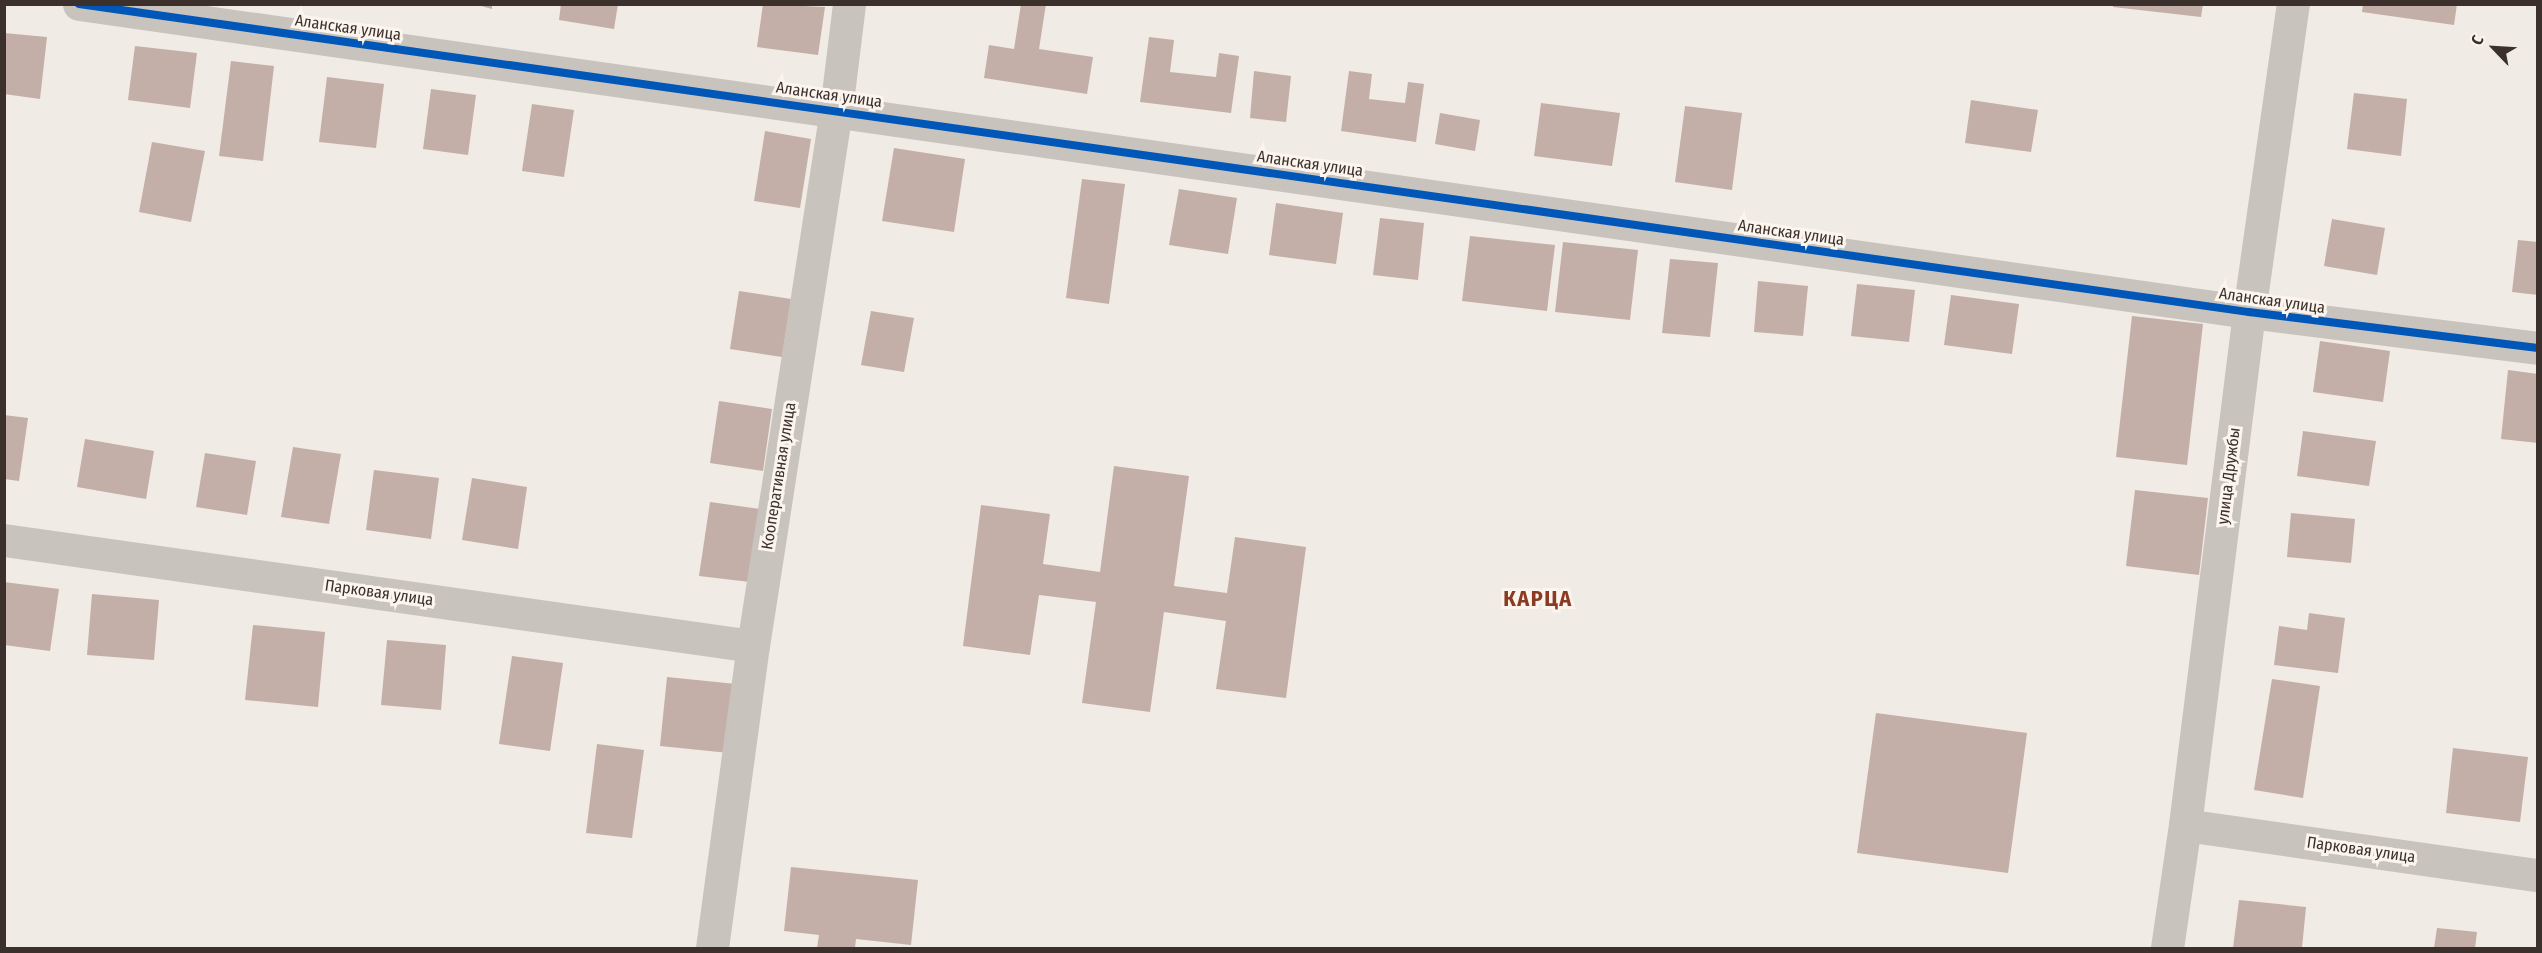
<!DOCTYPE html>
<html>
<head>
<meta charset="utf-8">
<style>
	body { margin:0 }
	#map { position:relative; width:2542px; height:953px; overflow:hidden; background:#f0ebe5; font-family:"Fira Sans Condensed",sans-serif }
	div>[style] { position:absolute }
	.building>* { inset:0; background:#c3afa7 }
	.street>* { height:33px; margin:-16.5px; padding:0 16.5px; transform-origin:16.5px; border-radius:16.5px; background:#c9c3be }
	.cycleway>* { height:8px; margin:-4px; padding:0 4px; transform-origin:4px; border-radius:4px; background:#0057b8 }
	span { translate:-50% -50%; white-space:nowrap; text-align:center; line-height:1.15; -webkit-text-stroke:6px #fbf5ee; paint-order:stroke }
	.street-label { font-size:16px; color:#3b302b }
	.district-label { font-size:22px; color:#8c3b22; font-weight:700; letter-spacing:1.5px }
	.frame { position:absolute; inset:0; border:6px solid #3b302b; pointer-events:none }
	.north { position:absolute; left:2464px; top:18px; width:60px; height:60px; -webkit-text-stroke:4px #fbf5ee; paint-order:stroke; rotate:295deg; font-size:16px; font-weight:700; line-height:24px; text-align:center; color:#3b302b }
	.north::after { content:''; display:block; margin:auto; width:21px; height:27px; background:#3b302b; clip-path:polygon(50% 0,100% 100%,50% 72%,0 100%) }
</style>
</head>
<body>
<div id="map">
	<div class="building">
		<div style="clip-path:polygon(474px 4px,492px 4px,492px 9px)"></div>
		<div style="clip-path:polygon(561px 4px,618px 4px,614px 29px,559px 20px)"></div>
		<div style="clip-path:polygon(763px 4px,825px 7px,818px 55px,757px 47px)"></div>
		<div style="clip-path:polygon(1021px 4px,1046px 4px,1039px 49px,1093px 57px,1087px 94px,984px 78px,989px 45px,1014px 49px)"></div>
		<div style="clip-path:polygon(2113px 4px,2203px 4px,2201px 17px,2113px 7px)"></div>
		<div style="clip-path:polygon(2363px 4px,2457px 4px,2454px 25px,2362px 12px)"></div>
		<div style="clip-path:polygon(4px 33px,47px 37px,40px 99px,4px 94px)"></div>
		<div style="clip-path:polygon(1149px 37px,1174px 40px,1170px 72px,1216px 77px,1219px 53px,1239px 56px,1231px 113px,1140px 102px)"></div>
		<div style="clip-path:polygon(135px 46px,197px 53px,190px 108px,128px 100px)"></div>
		<div style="clip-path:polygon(231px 61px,274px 66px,263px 161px,219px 156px)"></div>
		<div style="clip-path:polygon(1254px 71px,1291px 76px,1286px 122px,1250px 118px)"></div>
		<div style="clip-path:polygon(1349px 71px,1372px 74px,1369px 99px,1405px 103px,1408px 82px,1424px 84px,1416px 142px,1341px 131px)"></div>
		<div style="clip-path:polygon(327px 77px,384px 84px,376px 148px,319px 142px)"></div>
		<div style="clip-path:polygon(431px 89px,476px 95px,468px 155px,423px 149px)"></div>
		<div style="clip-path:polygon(2354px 93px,2407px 99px,2401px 156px,2347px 149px)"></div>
		<div style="clip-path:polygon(1971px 100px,2038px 110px,2031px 152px,1965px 143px)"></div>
		<div style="clip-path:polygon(1541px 103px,1620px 113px,1612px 166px,1534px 156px)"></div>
		<div style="clip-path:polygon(532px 104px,574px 110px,564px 177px,522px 171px)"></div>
		<div style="clip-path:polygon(1685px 106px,1742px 113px,1732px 190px,1675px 182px)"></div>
		<div style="clip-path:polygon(1440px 113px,1480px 120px,1475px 151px,1435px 144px)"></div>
		<div style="clip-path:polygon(765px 131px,811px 139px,800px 208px,754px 201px)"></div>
		<div style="clip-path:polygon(152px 142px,205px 151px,191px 222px,139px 212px)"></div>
		<div style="clip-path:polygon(894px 148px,965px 159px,954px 232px,882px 221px)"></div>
		<div style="clip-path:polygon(1082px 179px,1125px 184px,1109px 304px,1066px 298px)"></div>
		<div style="clip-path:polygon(1179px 189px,1237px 198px,1228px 254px,1169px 245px)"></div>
		<div style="clip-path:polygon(1276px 203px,1343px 213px,1336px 264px,1269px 255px)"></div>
		<div style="clip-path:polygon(1380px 218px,1424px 223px,1418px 280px,1373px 275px)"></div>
		<div style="clip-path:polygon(2332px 219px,2385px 228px,2377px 275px,2324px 266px)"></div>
		<div style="clip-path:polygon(1470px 236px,1555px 245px,1547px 311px,1462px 301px)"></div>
		<div style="clip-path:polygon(2518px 240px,2538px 242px,2538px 295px,2512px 292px)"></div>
		<div style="clip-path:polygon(1563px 242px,1638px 250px,1630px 320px,1555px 312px)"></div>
		<div style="clip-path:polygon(1670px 259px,1718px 263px,1710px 337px,1662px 333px)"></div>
		<div style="clip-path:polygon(1758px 281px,1808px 286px,1803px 336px,1754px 332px)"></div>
		<div style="clip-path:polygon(1857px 284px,1915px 290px,1909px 342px,1851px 336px)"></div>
		<div style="clip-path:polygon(739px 291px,791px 299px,782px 357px,730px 349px)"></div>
		<div style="clip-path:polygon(1951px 295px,2019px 304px,2012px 354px,1944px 345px)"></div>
		<div style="clip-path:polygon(871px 311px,914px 318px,904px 372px,861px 365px)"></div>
		<div style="clip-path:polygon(2132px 316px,2203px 324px,2187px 465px,2116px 457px)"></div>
		<div style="clip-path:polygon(2320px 341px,2390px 351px,2383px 402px,2313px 392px)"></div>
		<div style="clip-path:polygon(2508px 370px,2538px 374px,2538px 443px,2501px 439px)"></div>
		<div style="clip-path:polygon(719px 401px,772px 409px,763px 471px,710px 463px)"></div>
		<div style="clip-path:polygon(4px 415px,28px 418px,19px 481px,4px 479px)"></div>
		<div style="clip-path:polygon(2303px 431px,2376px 441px,2369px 486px,2297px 476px)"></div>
		<div style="clip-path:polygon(85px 439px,154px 451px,146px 499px,77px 487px)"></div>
		<div style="clip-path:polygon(293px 447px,341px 454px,329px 524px,281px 517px)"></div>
		<div style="clip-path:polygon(205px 453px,256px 461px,247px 515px,196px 507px)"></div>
		<div style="clip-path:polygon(1114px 466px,1189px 476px,1174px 586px,1227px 593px,1235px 537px,1306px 547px,1286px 698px,1216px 689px,1226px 621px,1164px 612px,1150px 712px,1082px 703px,1096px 602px,1039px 595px,1030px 655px,963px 646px,981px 505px,1050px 514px,1043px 564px,1100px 572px)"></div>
		<div style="clip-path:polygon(374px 470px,439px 478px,431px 539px,366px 530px)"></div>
		<div style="clip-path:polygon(472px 478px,527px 487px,518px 549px,462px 540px)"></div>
		<div style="clip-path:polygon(2135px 490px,2208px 498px,2199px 575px,2126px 566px)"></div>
		<div style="clip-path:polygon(710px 502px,760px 509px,750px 582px,699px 576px)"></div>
		<div style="clip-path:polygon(2291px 513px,2355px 519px,2351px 563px,2287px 557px)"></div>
		<div style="clip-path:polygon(4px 582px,59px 589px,50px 651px,4px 645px)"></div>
		<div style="clip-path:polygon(92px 594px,159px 600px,154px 660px,87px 655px)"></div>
		<div style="clip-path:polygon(2309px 613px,2345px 618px,2338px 673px,2274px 665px,2279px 626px,2307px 630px)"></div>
		<div style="clip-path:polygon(253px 625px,325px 632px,318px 707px,245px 700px)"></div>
		<div style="clip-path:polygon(387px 640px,446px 645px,441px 710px,381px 705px)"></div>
		<div style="clip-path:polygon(512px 656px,563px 663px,550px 751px,499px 744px)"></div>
		<div style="clip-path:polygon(667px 677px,736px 684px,729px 753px,660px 746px)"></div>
		<div style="clip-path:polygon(2272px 679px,2320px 686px,2303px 798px,2254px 790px)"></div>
		<div style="clip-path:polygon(1876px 713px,2027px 733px,2008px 873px,1857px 853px)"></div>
		<div style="clip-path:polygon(597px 744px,644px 750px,632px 838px,586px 833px)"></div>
		<div style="clip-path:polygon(2453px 748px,2528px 757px,2520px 822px,2446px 813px)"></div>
		<div style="clip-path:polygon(791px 867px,918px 880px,911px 945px,856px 939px,855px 948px,817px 948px,819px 935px,784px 931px)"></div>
		<div style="clip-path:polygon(2239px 900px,2306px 907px,2302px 948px,2233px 948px)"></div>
		<div style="clip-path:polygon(2437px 928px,2477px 932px,2475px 948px,2434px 948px)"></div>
	</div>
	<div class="street">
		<div style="left:79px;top:4px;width:2192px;rotate:8.08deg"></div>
		<div style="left:2249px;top:312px;width:291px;rotate:7.1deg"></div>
		<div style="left:4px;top:540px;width:756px;rotate:8.06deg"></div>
		<div style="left:2185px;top:825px;width:357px;rotate:8.1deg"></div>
		<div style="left:712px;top:948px;width:305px;rotate:-82.3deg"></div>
		<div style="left:753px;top:646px;width:542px;rotate:-81.2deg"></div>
		<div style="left:836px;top:110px;width:107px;rotate:-83deg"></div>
		<div style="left:2167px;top:948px;width:124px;rotate:-81.7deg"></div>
		<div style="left:2185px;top:825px;width:517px;rotate:-82.89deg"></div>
		<div style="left:2249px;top:312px;width:311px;rotate:-81.9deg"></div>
	</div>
	<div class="cycleway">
		<div style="left:79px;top:4px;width:2192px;rotate:8.08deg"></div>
		<div style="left:2249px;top:312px;width:291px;rotate:7.1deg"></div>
	</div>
	<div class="street-label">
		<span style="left:348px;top:28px;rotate:8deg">Аланская улица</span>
		<span style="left:829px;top:95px;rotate:8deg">Аланская улица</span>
		<span style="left:1310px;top:164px;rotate:8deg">Аланская улица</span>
		<span style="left:1791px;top:233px;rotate:8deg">Аланская улица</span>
		<span style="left:2272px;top:301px;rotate:8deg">Аланская улица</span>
		<span style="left:779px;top:476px;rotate:-81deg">Кооперативная улица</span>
		<span style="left:2229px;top:476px;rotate:-83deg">улица Дружбы</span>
		<span style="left:379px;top:593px;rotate:8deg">Парковая улица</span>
		<span style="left:2361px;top:850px;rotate:8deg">Парковая улица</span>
	</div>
	<div class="district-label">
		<span style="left:1538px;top:599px">КАРЦА</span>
	</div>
	<div class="frame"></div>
	<div class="north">С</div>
</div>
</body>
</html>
